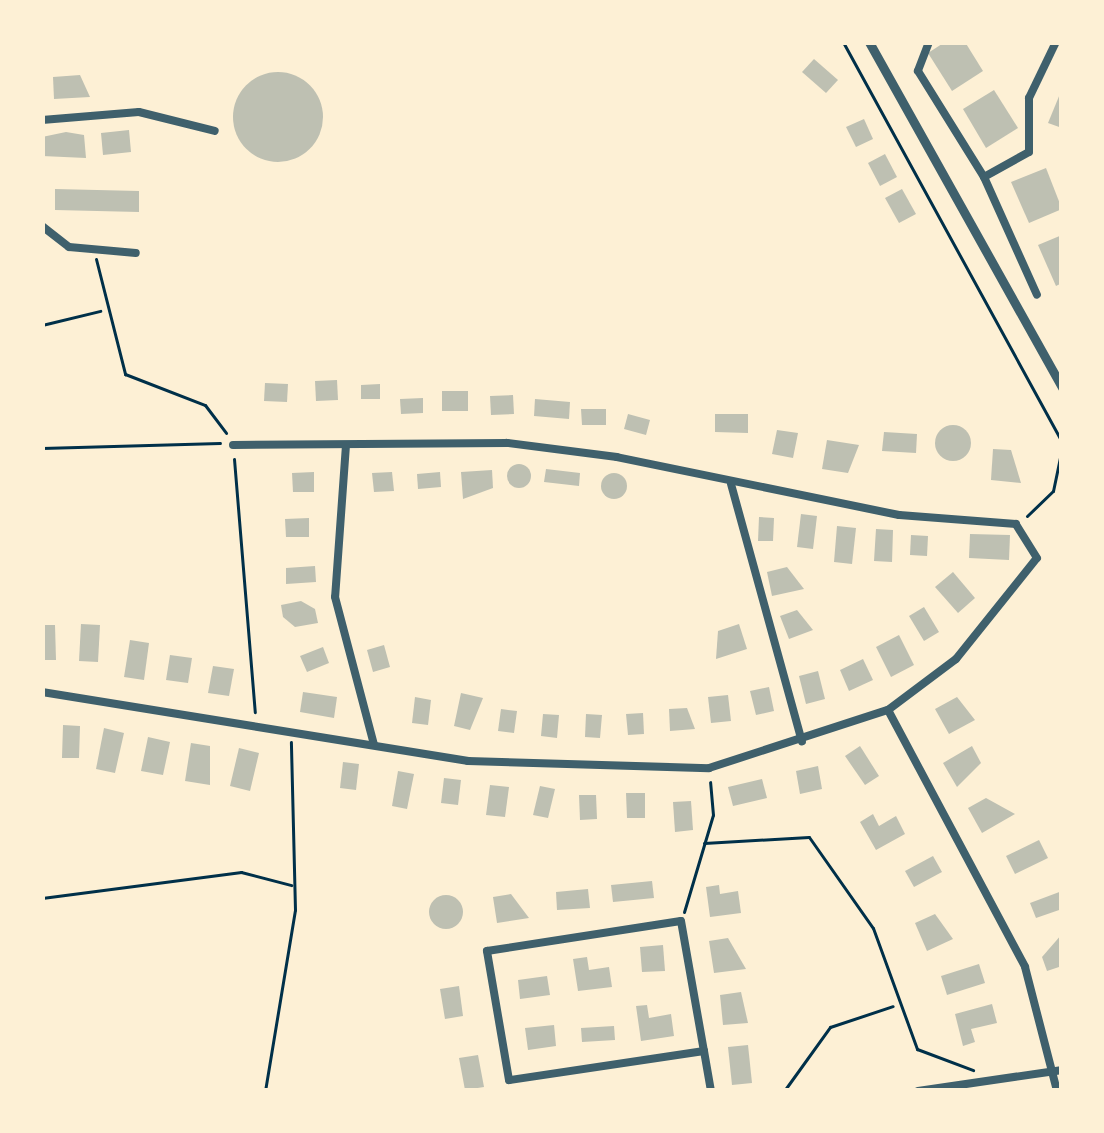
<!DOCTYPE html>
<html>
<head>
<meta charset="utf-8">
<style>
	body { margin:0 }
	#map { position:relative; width:1104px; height:1133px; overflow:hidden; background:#fdf0d5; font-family:"Noto Sans",sans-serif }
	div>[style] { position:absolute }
	.building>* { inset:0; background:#bec0b2 }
	.round { border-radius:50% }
	.path>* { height:3px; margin:-1.5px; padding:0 1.5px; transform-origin:1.5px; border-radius:1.5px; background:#003049 }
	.minor>* { height:8px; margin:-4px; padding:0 4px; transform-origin:4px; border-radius:4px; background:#3f606c }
	.tertiary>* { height:9px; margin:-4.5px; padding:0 4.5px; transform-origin:4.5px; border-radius:4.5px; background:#3f606c }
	span { translate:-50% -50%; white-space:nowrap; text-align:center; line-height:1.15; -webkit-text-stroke:9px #fdf0d5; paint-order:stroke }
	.frame { position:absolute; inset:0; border:45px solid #fdf0d5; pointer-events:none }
</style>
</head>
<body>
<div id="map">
	<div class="building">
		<div style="clip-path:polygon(945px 42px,965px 42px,983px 71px,952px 91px,928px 53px)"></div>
		<div style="clip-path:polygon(814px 59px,838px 80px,826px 93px,802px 72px)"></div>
		<div class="round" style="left:233px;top:72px;width:90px;height:90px"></div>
		<div style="clip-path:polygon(80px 75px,90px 97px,54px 99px,53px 77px)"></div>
		<div style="clip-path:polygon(1062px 89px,1062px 128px,1048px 123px)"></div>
		<div style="clip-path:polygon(994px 90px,1018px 128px,986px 148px,963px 109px)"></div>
		<div style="clip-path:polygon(864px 119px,873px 139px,856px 147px,846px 127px)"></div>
		<div style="clip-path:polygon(129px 130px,131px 152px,103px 155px,101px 133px)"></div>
		<div style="clip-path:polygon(66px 132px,84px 135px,86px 158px,42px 156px,42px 137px)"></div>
		<div style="clip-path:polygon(885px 154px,897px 177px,880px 186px,868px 163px)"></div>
		<div style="clip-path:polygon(1046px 168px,1062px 209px,1029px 223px,1011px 182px)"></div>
		<div style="clip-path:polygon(55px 189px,139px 191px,139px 212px,55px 210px)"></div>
		<div style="clip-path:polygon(902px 189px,916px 214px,899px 223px,885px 198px)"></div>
		<div style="clip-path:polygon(1062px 235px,1062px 283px,1056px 286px,1038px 245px)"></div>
		<div style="clip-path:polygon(337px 380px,338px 400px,316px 401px,315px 381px)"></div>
		<div style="clip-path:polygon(265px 383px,288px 384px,287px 402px,264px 401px)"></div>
		<div style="clip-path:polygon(380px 384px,380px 399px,361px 399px,361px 385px)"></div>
		<div style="clip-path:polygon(442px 391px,468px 391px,468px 411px,442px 411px)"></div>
		<div style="clip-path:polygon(513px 395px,514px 414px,491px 415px,490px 396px)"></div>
		<div style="clip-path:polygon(423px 398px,423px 413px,401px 414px,400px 399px)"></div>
		<div style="clip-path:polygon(535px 399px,570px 402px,569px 419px,534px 416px)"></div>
		<div style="clip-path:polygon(581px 409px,606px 409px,606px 425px,582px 425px)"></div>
		<div style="clip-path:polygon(628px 414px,650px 420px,646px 435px,624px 429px)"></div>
		<div style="clip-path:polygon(715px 414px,748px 414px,748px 433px,715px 432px)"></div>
		<div class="round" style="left:935px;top:425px;width:36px;height:36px"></div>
		<div style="clip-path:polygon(777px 430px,798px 433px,793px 458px,772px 454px)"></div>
		<div style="clip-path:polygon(884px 432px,917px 434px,916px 453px,882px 451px)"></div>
		<div style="clip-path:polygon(827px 440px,859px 445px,848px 473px,822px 469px)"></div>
		<div style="clip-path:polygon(993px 449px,1011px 450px,1021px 483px,991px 480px)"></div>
		<div class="round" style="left:507px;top:464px;width:24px;height:24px"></div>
		<div style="clip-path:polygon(546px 469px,580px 473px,579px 486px,544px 482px)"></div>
		<div style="clip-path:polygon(492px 470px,493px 488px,463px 499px,461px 472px)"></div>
		<div style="clip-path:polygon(314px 472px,314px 492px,293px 492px,292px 473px)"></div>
		<div style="clip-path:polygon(392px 472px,394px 491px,374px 492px,372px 473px)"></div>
		<div style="clip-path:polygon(440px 472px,441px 487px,418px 489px,417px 474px)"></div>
		<div class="round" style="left:601px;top:473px;width:26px;height:26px"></div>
		<div style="clip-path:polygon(801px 514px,817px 516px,813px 549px,797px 547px)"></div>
		<div style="clip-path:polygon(759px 517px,774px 518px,773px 541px,758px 541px)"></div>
		<div style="clip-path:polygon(309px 518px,309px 537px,286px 537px,285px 519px)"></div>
		<div style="clip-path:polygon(837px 526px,856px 528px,852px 564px,834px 562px)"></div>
		<div style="clip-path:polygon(876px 529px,893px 530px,892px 562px,874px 561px)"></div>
		<div style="clip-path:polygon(970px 534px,1010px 535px,1009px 560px,969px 558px)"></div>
		<div style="clip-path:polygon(911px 535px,928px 536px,927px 556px,910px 555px)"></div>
		<div style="clip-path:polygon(315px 566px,316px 582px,286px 584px,286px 568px)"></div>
		<div style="clip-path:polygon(787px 567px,804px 589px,772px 596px,767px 572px)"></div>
		<div style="clip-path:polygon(953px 572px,975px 598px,958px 613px,935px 587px)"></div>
		<div style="clip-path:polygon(301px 601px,315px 609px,318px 623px,295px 627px,283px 617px,281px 605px)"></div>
		<div style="clip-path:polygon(924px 607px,939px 632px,924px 641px,909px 616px)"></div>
		<div style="clip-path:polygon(797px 610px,813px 630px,789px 639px,780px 616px)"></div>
		<div style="clip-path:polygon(81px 624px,100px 625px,98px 662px,79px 661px)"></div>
		<div style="clip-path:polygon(739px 624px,747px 649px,716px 659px,718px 631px)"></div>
		<div style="clip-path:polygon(42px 625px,55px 625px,56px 660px,42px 660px)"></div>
		<div style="clip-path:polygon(899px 635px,914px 665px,891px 677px,876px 647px)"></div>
		<div style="clip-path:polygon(130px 640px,149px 643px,144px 680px,124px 677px)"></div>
		<div style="clip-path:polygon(384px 645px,390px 667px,373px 672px,367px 650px)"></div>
		<div style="clip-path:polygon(323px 647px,329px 663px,307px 672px,300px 656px)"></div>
		<div style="clip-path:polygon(170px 655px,192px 658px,188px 683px,166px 680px)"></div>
		<div style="clip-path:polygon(863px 659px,873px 680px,849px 691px,840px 670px)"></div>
		<div style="clip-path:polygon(213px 666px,234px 669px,229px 696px,208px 693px)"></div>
		<div style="clip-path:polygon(818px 671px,825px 699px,806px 704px,799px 676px)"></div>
		<div style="clip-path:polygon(769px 687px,774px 711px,756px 715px,750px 691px)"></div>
		<div style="clip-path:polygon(303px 692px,337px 697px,334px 718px,300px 712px)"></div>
		<div style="clip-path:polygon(461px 693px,483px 698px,470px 730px,454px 726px)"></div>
		<div style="clip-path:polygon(728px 695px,731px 721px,711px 723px,708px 697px)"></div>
		<div style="clip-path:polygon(415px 697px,431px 700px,428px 725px,412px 723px)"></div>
		<div style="clip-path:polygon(957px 697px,975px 720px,949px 734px,935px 709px)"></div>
		<div style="clip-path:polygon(687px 708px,695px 729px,670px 731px,669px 709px)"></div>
		<div style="clip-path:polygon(501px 709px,517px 711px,514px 733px,498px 731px)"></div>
		<div style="clip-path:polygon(643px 713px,644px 734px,628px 735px,626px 714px)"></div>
		<div style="clip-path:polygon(543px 714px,559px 715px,557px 738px,541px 736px)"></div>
		<div style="clip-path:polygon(586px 714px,602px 715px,600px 738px,585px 737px)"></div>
		<div style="clip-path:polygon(63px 725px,80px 726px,79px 758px,62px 758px)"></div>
		<div style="clip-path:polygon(104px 728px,124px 733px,115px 773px,96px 769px)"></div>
		<div style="clip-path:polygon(148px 737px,170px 742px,163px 775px,141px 771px)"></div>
		<div style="clip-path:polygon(191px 743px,210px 746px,210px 785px,185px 781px)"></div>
		<div style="clip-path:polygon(860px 746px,879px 776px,865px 785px,845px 756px)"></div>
		<div style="clip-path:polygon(972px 746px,981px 763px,957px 787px,943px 763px)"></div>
		<div style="clip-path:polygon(239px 748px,259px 753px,250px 791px,230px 786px)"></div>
		<div style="clip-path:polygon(343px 762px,359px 764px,356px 790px,340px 788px)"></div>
		<div style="clip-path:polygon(818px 766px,822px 789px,800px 794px,796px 771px)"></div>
		<div style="clip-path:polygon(398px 771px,414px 774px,407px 809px,392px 806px)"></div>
		<div style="clip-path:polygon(444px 778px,461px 780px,458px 805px,441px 803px)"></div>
		<div style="clip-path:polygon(762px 779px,767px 798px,733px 806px,728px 787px)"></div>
		<div style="clip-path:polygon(490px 785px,509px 787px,505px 817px,486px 815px)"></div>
		<div style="clip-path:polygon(540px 786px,555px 789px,548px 818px,533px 815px)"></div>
		<div style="clip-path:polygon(626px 793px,645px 793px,645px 818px,627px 818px)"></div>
		<div style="clip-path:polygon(579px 795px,596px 795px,597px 819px,580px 820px)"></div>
		<div style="clip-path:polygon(986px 798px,1015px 814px,982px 833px,968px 808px)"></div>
		<div style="clip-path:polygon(691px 801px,693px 830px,675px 832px,673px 802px)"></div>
		<div style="clip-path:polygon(873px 814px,879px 826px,896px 816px,905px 834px,876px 850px,860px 822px)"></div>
		<div style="clip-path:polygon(1039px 840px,1048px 858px,1015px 874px,1006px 856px)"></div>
		<div style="clip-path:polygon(933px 856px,942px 872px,914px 887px,905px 871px)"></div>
		<div style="clip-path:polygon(652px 881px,654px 898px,613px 902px,611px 885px)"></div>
		<div style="clip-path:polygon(719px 885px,720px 894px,738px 891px,741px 913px,710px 917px,706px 887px)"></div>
		<div style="clip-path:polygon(588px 889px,590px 908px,557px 910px,556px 892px)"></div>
		<div style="clip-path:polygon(1062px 891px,1062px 909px,1036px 918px,1030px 903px)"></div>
		<div style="clip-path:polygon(511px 894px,529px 918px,497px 923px,493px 897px)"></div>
		<div class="round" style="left:429px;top:895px;width:34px;height:34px"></div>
		<div style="clip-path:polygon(935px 914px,953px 939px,927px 951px,915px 923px)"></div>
		<div style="clip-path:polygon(1062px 934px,1062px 966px,1047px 971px,1042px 957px)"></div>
		<div style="clip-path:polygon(728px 938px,746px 969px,714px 973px,709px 941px)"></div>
		<div style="clip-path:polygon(663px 945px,665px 971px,642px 972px,640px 947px)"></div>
		<div style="clip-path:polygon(587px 957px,589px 970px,609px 967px,612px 987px,578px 991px,573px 959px)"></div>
		<div style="clip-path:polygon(979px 964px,985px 983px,947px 995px,941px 976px)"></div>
		<div style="clip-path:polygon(547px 976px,550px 995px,520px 999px,518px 980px)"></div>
		<div style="clip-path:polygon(459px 986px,463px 1016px,445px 1019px,440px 989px)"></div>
		<div style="clip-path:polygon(741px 992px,748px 1023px,723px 1025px,720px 995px)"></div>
		<div style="clip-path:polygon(992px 1004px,997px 1023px,971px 1029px,975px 1042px,963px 1046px,955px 1014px)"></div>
		<div style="clip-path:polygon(647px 1005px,649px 1018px,671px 1014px,674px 1036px,641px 1041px,636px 1006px)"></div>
		<div style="clip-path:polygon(554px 1025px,556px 1046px,528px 1050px,525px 1028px)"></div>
		<div style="clip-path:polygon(614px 1026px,615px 1040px,582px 1042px,581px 1028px)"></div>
		<div style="clip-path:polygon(748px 1045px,752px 1083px,732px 1085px,728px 1047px)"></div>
		<div style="clip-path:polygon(478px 1055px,484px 1087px,465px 1090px,459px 1058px)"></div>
	</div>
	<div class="path">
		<div style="left:843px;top:42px;width:456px;rotate:61.3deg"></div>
		<div style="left:96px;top:259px;width:119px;rotate:75.8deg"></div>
		<div style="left:125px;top:374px;width:86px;rotate:21.2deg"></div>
		<div style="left:205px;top:405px;width:35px;rotate:53deg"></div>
		<div style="left:42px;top:325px;width:60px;rotate:-13.6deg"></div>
		<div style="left:42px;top:448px;width:178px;rotate:-1.6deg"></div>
		<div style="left:234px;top:459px;width:254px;rotate:85.3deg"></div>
		<div style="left:1027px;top:516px;width:36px;rotate:-44deg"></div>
		<div style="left:1053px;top:491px;width:44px;rotate:-78.2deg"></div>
		<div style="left:704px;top:843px;width:105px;rotate:-3.3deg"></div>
		<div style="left:809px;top:837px;width:111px;rotate:54.9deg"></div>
		<div style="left:873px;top:928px;width:129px;rotate:70deg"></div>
		<div style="left:917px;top:1049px;width:60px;rotate:20.6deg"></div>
		<div style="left:42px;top:898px;width:201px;rotate:-7.4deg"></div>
		<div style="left:241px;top:872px;width:52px;rotate:14.6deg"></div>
		<div style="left:684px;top:912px;width:101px;rotate:-73.4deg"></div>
		<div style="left:713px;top:815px;width:33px;rotate:-95deg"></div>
		<div style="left:265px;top:1091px;width:183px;rotate:-80.6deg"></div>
		<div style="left:295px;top:910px;width:168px;rotate:-91.4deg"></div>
		<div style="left:784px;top:1091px;width:79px;rotate:-54.3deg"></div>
		<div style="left:830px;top:1027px;width:66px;rotate:-18.4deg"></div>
	</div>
	<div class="minor">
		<div style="left:929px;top:42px;width:31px;rotate:111deg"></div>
		<div style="left:918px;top:71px;width:125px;rotate:58.1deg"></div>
		<div style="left:984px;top:177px;width:129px;rotate:65.8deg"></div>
		<div style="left:42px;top:120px;width:97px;rotate:-4.7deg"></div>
		<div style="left:139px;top:112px;width:78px;rotate:14deg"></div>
		<div style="left:984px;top:177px;width:51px;rotate:-29.1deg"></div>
		<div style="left:1029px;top:152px;width:54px;rotate:-90deg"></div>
		<div style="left:1029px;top:98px;width:62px;rotate:-64.3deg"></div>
		<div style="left:42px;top:226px;width:34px;rotate:38deg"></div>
		<div style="left:69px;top:247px;width:67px;rotate:5.1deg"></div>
		<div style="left:346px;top:445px;width:152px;rotate:94.1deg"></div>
		<div style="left:335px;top:597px;width:153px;rotate:75.2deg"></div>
		<div style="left:731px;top:484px;width:267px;rotate:74.6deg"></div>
		<div style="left:42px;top:692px;width:432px;rotate:9.2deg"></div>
		<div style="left:468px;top:761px;width:241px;rotate:1.7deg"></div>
		<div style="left:709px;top:768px;width:188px;rotate:-18deg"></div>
		<div style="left:888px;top:710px;width:85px;rotate:-36.9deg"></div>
		<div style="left:956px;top:659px;width:129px;rotate:-51.3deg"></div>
		<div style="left:1037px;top:558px;width:40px;rotate:-122deg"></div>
		<div style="left:1016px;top:524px;width:117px;rotate:-175.6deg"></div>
		<div style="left:899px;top:515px;width:288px;rotate:-168.4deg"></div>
		<div style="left:617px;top:457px;width:111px;rotate:-172.7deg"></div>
		<div style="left:507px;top:443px;width:274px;rotate:179.6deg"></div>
		<div style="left:888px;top:710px;width:291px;rotate:61.9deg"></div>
		<div style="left:1025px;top:967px;width:128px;rotate:75.5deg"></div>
		<div style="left:704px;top:1051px;width:197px;rotate:171.5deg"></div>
		<div style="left:509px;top:1080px;width:131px;rotate:-99.7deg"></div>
		<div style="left:487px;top:951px;width:196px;rotate:-8.8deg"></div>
		<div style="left:681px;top:921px;width:132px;rotate:80deg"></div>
		<div style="left:704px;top:1051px;width:41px;rotate:80.1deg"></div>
		<div style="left:918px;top:1091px;width:146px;rotate:-8.3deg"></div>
	</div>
	<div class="tertiary">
		<div style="left:869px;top:42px;width:396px;rotate:60.8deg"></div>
	</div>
	<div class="frame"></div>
</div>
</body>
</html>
